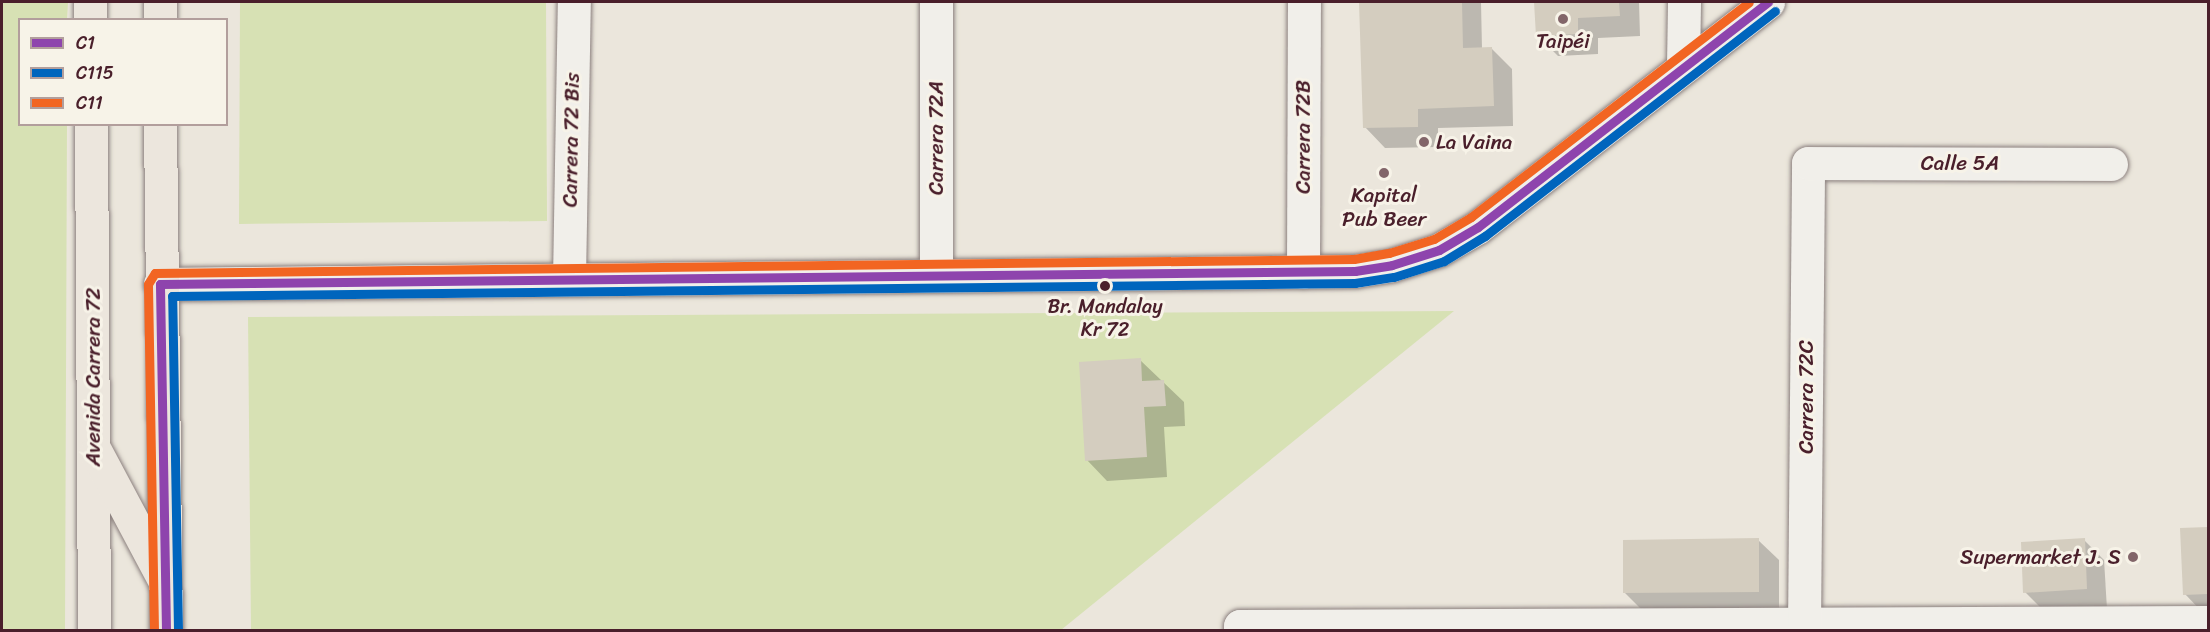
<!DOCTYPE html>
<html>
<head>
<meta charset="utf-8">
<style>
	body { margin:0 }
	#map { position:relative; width:2210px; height:632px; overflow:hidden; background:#ebe6dc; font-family:Sriracha,sans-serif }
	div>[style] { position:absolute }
	.green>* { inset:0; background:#d7e1b4 }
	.shadow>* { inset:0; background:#0003 }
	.building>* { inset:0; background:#d4cdbf }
	.roads { filter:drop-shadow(0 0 2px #8b807e) drop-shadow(0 0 2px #8b807e) }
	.street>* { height:33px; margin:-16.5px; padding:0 16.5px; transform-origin:16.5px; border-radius:16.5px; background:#f1efea }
	.secondary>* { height:33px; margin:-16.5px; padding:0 16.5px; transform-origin:16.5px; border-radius:16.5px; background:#f1efea }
	.highway>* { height:33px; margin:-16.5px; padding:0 16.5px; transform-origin:16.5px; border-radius:16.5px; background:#ece6dd }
	.bus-1>* { height:9px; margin:-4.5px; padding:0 4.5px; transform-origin:4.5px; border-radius:4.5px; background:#8e44ad }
	.bus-2>* { height:9px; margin:-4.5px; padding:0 4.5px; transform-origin:4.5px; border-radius:4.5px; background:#0065bd }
	.bus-3>* { height:9px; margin:-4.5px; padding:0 4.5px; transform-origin:4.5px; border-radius:4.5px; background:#f26522 }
	.dots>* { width:16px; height:16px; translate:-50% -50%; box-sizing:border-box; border:3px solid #f7f3e8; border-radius:50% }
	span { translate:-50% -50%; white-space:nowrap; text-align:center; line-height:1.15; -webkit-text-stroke:6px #f7f3e8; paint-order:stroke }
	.bus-label { font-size:20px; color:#4a1f2b }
	.poi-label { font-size:21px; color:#4a1f2b }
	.left { translate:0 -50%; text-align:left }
	.right { translate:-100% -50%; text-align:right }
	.street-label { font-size:21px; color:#4a1f2b }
	.frame { position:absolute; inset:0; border:3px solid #4a1f2b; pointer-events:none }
	.legend { position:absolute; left:18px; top:18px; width:210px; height:108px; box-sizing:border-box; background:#f7f3e8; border:2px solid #b29e9c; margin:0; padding:8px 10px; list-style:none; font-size:18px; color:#4a1f2b }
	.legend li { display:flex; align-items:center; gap:12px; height:30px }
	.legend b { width:30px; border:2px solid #b29e9c }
</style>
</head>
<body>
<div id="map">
	<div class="green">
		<div style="clip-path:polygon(2px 2px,68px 2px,67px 19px,20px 20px,20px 124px,67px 125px,65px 630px,2px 630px)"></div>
		<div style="clip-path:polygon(240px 2px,546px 2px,547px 221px,239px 224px)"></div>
		<div style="clip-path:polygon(1454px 311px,1061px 630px,251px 630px,248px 317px)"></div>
	</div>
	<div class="shadow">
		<div style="clip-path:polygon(1362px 2px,1481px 2px,1482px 49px,1492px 49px,1512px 69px,1513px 126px,1438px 128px,1438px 147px,1385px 148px,1365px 127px)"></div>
		<div style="clip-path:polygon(1536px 2px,1639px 2px,1640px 36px,1598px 38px,1598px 54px,1558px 56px,1537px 35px)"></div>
		<div style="clip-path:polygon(1140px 360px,1184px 402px,1185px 426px,1164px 427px,1167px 477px,1107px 481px,1087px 460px)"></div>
		<div style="clip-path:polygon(2208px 528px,2208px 615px,2205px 615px,2185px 594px,2182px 530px)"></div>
		<div style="clip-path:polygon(1758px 540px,1779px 560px,1779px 612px,1645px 613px,1625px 593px)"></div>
		<div style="clip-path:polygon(2084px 540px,2104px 560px,2107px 609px,2045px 612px,2025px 592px)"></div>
	</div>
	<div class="building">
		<div style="clip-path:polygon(1359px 2px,1462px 2px,1463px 48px,1492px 47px,1494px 106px,1418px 109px,1418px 127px,1363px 128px)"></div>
		<div style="clip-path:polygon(1534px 2px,1619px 2px,1620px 16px,1578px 18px,1578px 34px,1536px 36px)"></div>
		<div style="clip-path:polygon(1141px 358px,1142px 381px,1164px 380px,1166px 406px,1144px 407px,1147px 457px,1085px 461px,1079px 362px)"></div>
		<div style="clip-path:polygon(2208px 527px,2208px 594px,2183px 595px,2180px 528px)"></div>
		<div style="clip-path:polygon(1759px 538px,1759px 592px,1623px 593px,1623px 540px)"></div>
		<div style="clip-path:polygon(2085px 538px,2087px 589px,2023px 593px,2021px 542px)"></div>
	</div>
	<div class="roads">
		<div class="street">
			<div style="left:936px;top:2px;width:273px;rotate:90deg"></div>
			<div style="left:1683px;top:66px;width:64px;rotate:-89.1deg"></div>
			<div style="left:1303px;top:272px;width:270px;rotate:-89.8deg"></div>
			<div style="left:569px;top:279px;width:277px;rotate:-89deg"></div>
			<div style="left:1240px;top:630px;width:4px;rotate:-90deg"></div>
			<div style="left:1240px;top:626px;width:968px;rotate:-0.24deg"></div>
			<div style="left:1804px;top:630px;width:467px;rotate:-89.5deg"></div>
			<div style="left:1808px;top:163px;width:303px;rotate:0.2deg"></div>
		</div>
		<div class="secondary">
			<div style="left:160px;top:284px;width:1195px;rotate:-0.62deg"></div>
			<div style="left:1355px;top:271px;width:37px;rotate:-9deg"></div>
			<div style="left:1392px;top:265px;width:49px;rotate:-17.7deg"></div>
			<div style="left:1439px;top:250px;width:45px;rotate:-30.5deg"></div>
			<div style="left:1478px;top:227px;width:367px;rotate:-37.8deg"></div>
		</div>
		<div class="highway">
			<div style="left:90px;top:2px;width:18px;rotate:90deg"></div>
			<div style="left:160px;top:2px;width:18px;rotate:90deg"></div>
			<div style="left:91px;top:124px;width:506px;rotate:89.66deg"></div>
			<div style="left:160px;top:124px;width:506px;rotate:89.32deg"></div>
			<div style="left:96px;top:452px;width:140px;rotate:62deg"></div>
		</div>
	</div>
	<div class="bus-1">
		<div style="left:166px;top:630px;width:346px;rotate:-91deg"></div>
		<div style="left:160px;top:284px;width:1195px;rotate:-0.62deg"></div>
		<div style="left:1355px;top:271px;width:37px;rotate:-9deg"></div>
		<div style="left:1392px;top:265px;width:49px;rotate:-17.7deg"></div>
		<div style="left:1439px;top:250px;width:45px;rotate:-30.5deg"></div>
		<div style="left:1478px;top:227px;width:367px;rotate:-37.8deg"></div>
	</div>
	<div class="bus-2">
		<div style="left:178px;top:630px;width:334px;rotate:-91deg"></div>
		<div style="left:172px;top:296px;width:1183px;rotate:-0.63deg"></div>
		<div style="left:1355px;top:283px;width:39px;rotate:-9deg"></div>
		<div style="left:1394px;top:277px;width:52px;rotate:-17.7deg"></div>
		<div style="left:1444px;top:261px;width:48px;rotate:-31.4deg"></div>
		<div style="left:1485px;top:236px;width:367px;rotate:-37.8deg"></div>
	</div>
	<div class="bus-3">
		<div style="left:154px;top:630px;width:346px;rotate:-91deg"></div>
		<div style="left:148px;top:284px;width:13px;rotate:-58deg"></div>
		<div style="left:155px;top:273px;width:1199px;rotate:-0.67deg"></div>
		<div style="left:1354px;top:259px;width:36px;rotate:-10deg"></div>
		<div style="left:1389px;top:253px;width:47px;rotate:-17.3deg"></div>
		<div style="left:1434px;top:239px;width:43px;rotate:-30.7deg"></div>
		<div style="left:1471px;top:217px;width:351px;rotate:-37.7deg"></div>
	</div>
	<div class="dots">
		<div style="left:1563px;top:19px;background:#826569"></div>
		<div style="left:1424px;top:142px;background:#826569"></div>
		<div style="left:1384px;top:173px;background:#826569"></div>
		<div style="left:1105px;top:286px;background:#4a1f2b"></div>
		<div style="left:2133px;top:557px;background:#826569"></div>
	</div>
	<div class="bus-label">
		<span style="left:1105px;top:318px">Br. Mandalay<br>Kr 72</span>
	</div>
	<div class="poi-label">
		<span style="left:1563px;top:41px">Taipéi</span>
		<span class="left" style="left:1436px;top:142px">La Vaina</span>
		<span style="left:1384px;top:207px">Kapital<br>Pub Beer</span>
		<span class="right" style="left:2121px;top:557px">Supermarket J. S</span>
	</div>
	<div class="street-label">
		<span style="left:1303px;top:137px;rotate:-90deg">Carrera 72B</span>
		<span style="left:936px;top:138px;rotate:-90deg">Carrera 72A</span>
		<span style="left:571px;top:140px;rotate:-89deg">Carrera 72 Bis</span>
		<span style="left:1960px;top:163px">Calle 5A</span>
		<span style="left:93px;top:377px;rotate:-90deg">Avenida Carrera 72</span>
		<span style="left:1806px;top:397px;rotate:-90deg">Carrera 72C</span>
	</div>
	<div class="frame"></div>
	<ul class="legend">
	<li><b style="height:8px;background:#8e44ad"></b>C1</li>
	<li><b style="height:8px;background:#0065bd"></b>C115</li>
	<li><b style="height:8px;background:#f26522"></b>C11</li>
	</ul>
</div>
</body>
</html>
